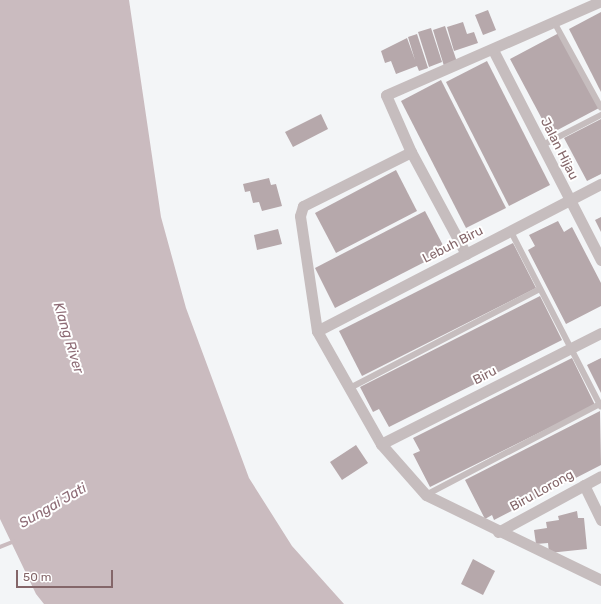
<!DOCTYPE html>
<html>
<head>
<meta charset="utf-8">
<style>
	body { margin:0 }
	#map { position:relative; width:601px; height:604px; overflow:hidden; background:#f3f5f7; font-family:Rubik,sans-serif }
	div>[style] { position:absolute }
	.water>* { inset:0; background:#cabbbf }
	.stream>* { height:4px; margin:-2px; padding:0 2px; transform-origin:2px; border-radius:2px; background:#cabbbf }
	.building>* { inset:0; background:#b6a8ab }
	.lane>* { height:5.5px; margin:-2.75px; padding:0 2.75px; transform-origin:2.75px; border-radius:2.75px; background:#c6bdbe }
	.street>* { height:11px; margin:-5.5px; padding:0 5.5px; transform-origin:5.5px; border-radius:5.5px; background:#c6bdbe }
	span { translate:-50% -50%; white-space:nowrap; text-align:center; line-height:1.15; -webkit-text-stroke:4px #fff; paint-order:stroke }
	.street-label { font-size:13px; color:#846669 }
	.water-label { font-size:14px; color:#8e6c76; font-style:italic }
	.scale { position:absolute; left:16px; top:570px; width:97px; height:18px; box-sizing:border-box; border:2px solid #846669; border-top:0; padding-left:5px; font-size:12px; line-height:14px; white-space:nowrap; color:#846669; -webkit-text-stroke:3px #fff; paint-order:stroke }
</style>
</head>
<body>
<div id="map">
	<div class="water">
		<div style="clip-path:polygon(0 0,129px 0,161px 217px,186px 308px,249px 478px,292px 546px,344px 604px,44px 604px,36px 594px,0 519px)"></div>
	</div>
	<div class="stream">
		<div style="left:0;top:547px;width:16px;rotate:-22deg"></div>
	</div>
	<div class="building">
		<div style="clip-path:polygon(488px 10px,496px 30px,483px 35px,475px 15px)"></div>
		<div style="clip-path:polygon(601px 12px,601px 92px,569px 29px)"></div>
		<div style="clip-path:polygon(463px 22px,467px 34px,474px 32px,478px 43px,454px 51px,447px 27px)"></div>
		<div style="clip-path:polygon(445px 26px,457px 62px,444px 66px,433px 30px)"></div>
		<div style="clip-path:polygon(431px 28px,442px 62px,429px 67px,418px 32px)"></div>
		<div style="clip-path:polygon(559px 33px,599px 108px,550px 134px,510px 59px)"></div>
		<div style="clip-path:polygon(417px 34px,428px 68px,419px 71px,417px 66px,396px 74px,391px 61px,385px 63px,381px 51px,407px 38px,415px 60px,408px 37px)"></div>
		<div style="clip-path:polygon(487px 61px,550px 185px,509px 206px,446px 82px)"></div>
		<div style="clip-path:polygon(441px 80px,506px 208px,466px 228px,401px 101px)"></div>
		<div style="clip-path:polygon(321px 114px,328px 129px,293px 147px,285px 132px)"></div>
		<div style="clip-path:polygon(601px 119px,601px 174px,587px 181px,564px 138px)"></div>
		<div style="clip-path:polygon(396px 170px,417px 211px,336px 253px,315px 213px)"></div>
		<div style="clip-path:polygon(269px 178px,271px 185px,276px 184px,282px 206px,262px 211px,259px 202px,253px 203px,250px 191px,245px 192px,243px 184px)"></div>
		<div style="clip-path:polygon(425px 211px,446px 251px,335px 308px,315px 268px)"></div>
		<div style="clip-path:polygon(601px 217px,601px 232px,595px 220px)"></div>
		<div style="clip-path:polygon(558px 221px,564px 232px,572px 227px,601px 283px,601px 306px,566px 324px,528px 250px,535px 246px,529px 235px)"></div>
		<div style="clip-path:polygon(278px 229px,282px 244px,257px 250px,254px 235px)"></div>
		<div style="clip-path:polygon(513px 243px,536px 288px,362px 376px,339px 331px)"></div>
		<div style="clip-path:polygon(540px 296px,562px 340px,389px 427px,379px 409px,373px 412px,360px 387px)"></div>
		<div style="clip-path:polygon(572px 358px,595px 405px,430px 487px,413px 454px,420px 451px,413px 438px)"></div>
		<div style="clip-path:polygon(601px 358px,601px 393px,587px 365px)"></div>
		<div style="clip-path:polygon(600px 411px,601px 465px,494px 520px,492px 515px,485px 519px,465px 480px)"></div>
		<div style="clip-path:polygon(356px 445px,368px 463px,342px 480px,330px 462px)"></div>
		<div style="clip-path:polygon(577px 511px,578px 518px,584px 518px,587px 549px,549px 553px,548px 543px,536px 544px,534px 530px,547px 528px,546px 522px,559px 520px,558px 516px)"></div>
		<div style="clip-path:polygon(473px 559px,495px 571px,483px 595px,461px 584px)"></div>
	</div>
	<div class="lane">
		<div style="left:555px;top:23px;width:96px;rotate:61.3deg"></div>
		<div style="left:541px;top:146px;width:68px;rotate:-27.3deg"></div>
		<div style="left:511px;top:231px;width:197px;rotate:62.8deg"></div>
		<div style="left:350px;top:388px;width:214px;rotate:-27.5deg"></div>
		<div style="left:426px;top:495px;width:196px;rotate:-27.6deg"></div>
	</div>
	<div class="street">
		<div style="left:493px;top:50px;width:236px;rotate:62.8deg"></div>
		<div style="left:411px;top:152px;width:121px;rotate:153.4deg"></div>
		<div style="left:303px;top:206px;width:10px;rotate:107deg"></div>
		<div style="left:300px;top:216px;width:116px;rotate:81.6deg"></div>
		<div style="left:317px;top:331px;width:130px;rotate:60.5deg"></div>
		<div style="left:381px;top:444px;width:68px;rotate:48.6deg"></div>
		<div style="left:426px;top:495px;width:195px;rotate:25.9deg"></div>
		<div style="left:466px;top:254px;width:116px;rotate:-118.3deg"></div>
		<div style="left:411px;top:152px;width:62px;rotate:-113.7deg"></div>
		<div style="left:386px;top:95px;width:235px;rotate:-23.6deg"></div>
		<div style="left:317px;top:331px;width:320px;rotate:-27.4deg"></div>
		<div style="left:381px;top:444px;width:246px;rotate:-26.8deg"></div>
		<div style="left:584px;top:485px;width:39px;rotate:64deg"></div>
		<div style="left:498px;top:532px;width:117px;rotate:-28.5deg"></div>
	</div>
	<div class="street-label">
		<span style="left:559px;top:149px;rotate:63deg">Jalan Hijau</span>
		<span style="left:453px;top:245px;rotate:-27deg">Lebuh Biru</span>
		<span style="left:485px;top:376px;rotate:-27deg">Biru</span>
		<span style="left:542px;top:491px;rotate:-29deg">Biru Lorong</span>
	</div>
	<div class="water-label">
		<span style="left:68px;top:338px;rotate:73deg">Klang River</span>
		<span style="left:53px;top:506px;rotate:-30deg">Sungai Jati</span>
	</div>
	<div class="scale">50 m</div>
</div>
</body>
</html>
